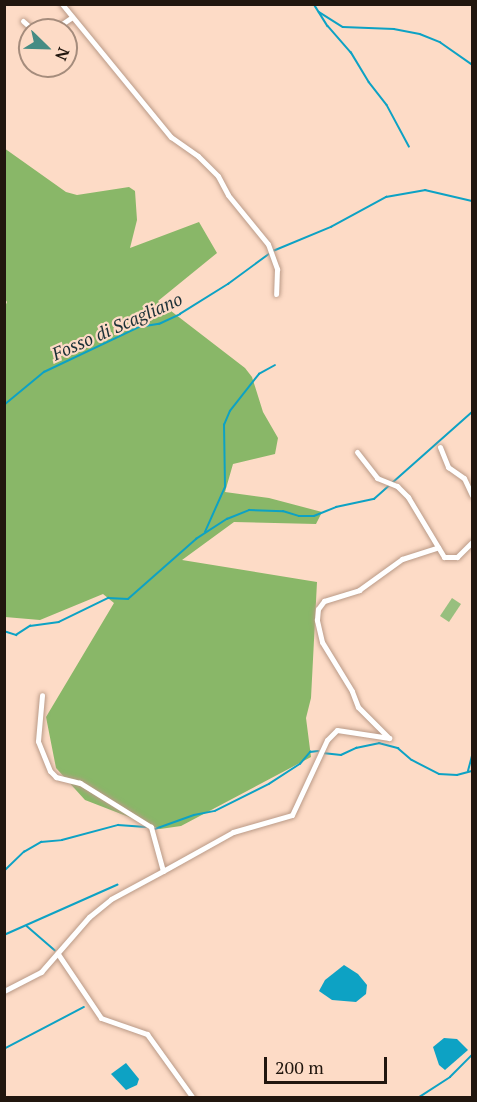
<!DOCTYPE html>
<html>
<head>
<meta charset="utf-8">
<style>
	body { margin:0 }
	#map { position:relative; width:477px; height:1102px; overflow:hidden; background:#fddbc6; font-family:"PT Serif",serif }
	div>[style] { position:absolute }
	.green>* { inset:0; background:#98bf7e }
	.forest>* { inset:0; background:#89b768 }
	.water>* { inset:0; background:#0da2c4 }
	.stream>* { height:1.5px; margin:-0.75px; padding:0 0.75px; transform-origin:0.75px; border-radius:0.75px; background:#0da2c4 }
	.roads { filter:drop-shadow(0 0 2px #ba9a87) drop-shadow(0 0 2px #ba9a87) }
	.minor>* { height:5px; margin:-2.5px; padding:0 2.5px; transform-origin:2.5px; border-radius:2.5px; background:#fff }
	span { translate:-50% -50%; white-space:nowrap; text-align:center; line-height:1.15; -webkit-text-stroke:4.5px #fddbc6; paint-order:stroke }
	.water-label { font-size:18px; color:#1b3037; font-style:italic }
	.frame { position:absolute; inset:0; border:6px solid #21160e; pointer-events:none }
	.north { position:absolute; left:18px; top:18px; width:60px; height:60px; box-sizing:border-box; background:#fddbc6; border:2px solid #a58c7c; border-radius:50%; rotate:113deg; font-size:16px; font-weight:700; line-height:24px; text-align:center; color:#21160e }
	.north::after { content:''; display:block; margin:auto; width:21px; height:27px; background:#468c84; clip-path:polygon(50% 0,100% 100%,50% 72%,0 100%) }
	.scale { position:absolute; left:264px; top:1057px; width:123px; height:27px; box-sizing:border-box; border:3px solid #21160e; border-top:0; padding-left:8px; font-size:18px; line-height:21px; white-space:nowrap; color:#21160e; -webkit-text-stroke:4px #fddbc6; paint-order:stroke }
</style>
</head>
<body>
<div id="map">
	<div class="green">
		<div style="clip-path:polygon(452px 598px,461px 604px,449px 622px,440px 616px)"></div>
	</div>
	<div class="forest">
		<div style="clip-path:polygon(4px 148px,66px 192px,77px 195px,129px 187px,135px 191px,137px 220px,130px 248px,199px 222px,217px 253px,158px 301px,245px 368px,252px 377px,263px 412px,278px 438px,275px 454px,233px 464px,225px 492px,269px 498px,322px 512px,316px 524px,234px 522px,182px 560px,317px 582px,311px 698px,306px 718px,311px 757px,181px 826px,160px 829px,85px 800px,56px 768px,46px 717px,114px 603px,103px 594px,40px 620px,5px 617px,4px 309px,7px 302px,4px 298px)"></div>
	</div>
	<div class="water">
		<div style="clip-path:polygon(344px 965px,358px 974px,367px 985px,366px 994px,356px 1002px,332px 1000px,319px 991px,325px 980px)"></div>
		<div style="clip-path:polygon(444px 1038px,457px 1039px,468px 1050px,445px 1070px,439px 1065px,433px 1047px)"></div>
		<div style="clip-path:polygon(126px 1063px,139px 1079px,137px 1085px,126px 1090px,111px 1074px)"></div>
	</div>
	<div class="stream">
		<div style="left:314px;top:4px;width:26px;rotate:58deg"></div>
		<div style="left:328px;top:26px;width:35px;rotate:49deg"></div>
		<div style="left:351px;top:52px;width:35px;rotate:59deg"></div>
		<div style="left:369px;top:82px;width:29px;rotate:52deg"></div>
		<div style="left:387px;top:105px;width:47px;rotate:61.8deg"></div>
		<div style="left:319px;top:12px;width:28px;rotate:32deg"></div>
		<div style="left:343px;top:27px;width:51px;rotate:2.2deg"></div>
		<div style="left:394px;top:29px;width:26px;rotate:11deg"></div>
		<div style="left:420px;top:34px;width:22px;rotate:22deg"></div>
		<div style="left:440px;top:42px;width:39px;rotate:35deg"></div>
		<div style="left:273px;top:251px;width:63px;rotate:-22.5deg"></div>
		<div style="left:331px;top:227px;width:63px;rotate:-28.6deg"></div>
		<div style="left:386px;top:197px;width:40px;rotate:-10deg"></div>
		<div style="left:425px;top:190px;width:48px;rotate:13.2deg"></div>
		<div style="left:4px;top:405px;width:52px;rotate:-39.5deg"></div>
		<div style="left:44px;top:372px;width:105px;rotate:-25.3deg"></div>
		<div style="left:139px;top:327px;width:20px;rotate:-9deg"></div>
		<div style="left:159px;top:324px;width:23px;rotate:-25deg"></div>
		<div style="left:180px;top:314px;width:57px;rotate:-32deg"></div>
		<div style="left:228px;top:284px;width:51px;rotate:-36.2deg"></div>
		<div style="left:205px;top:532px;width:49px;rotate:-66deg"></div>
		<div style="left:225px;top:487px;width:62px;rotate:-90.9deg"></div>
		<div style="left:224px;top:425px;width:15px;rotate:-67deg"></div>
		<div style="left:230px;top:411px;width:47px;rotate:-51.9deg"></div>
		<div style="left:259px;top:374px;width:18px;rotate:-29deg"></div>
		<div style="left:4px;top:631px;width:13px;rotate:18deg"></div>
		<div style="left:16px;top:635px;width:17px;rotate:-33deg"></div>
		<div style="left:30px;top:626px;width:29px;rotate:-8deg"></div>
		<div style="left:59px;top:622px;width:55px;rotate:-26.1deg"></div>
		<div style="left:108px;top:598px;width:20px;rotate:3deg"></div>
		<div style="left:128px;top:599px;width:91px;rotate:-41.4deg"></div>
		<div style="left:196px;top:539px;width:37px;rotate:-33deg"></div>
		<div style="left:227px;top:519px;width:24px;rotate:-22deg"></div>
		<div style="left:249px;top:510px;width:34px;rotate:2deg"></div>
		<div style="left:283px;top:511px;width:17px;rotate:17deg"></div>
		<div style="left:299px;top:516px;width:15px"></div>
		<div style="left:314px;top:516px;width:24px;rotate:-22deg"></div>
		<div style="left:336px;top:507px;width:39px;rotate:-12deg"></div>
		<div style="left:374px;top:499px;width:131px;rotate:-41.6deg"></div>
		<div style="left:323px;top:753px;width:18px;rotate:6deg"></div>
		<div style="left:341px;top:755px;width:17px;rotate:-25deg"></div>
		<div style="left:356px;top:748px;width:24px;rotate:-12deg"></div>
		<div style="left:379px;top:743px;width:20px;rotate:15deg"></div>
		<div style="left:398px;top:748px;width:18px;rotate:41deg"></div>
		<div style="left:412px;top:760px;width:30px;rotate:27deg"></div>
		<div style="left:439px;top:774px;width:18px;rotate:3deg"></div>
		<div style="left:457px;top:775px;width:16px;rotate:-15deg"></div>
		<div style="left:468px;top:771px;width:16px;rotate:-75deg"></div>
		<div style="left:155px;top:829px;width:41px;rotate:-19.7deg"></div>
		<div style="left:194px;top:815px;width:21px;rotate:-11deg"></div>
		<div style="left:215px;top:811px;width:60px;rotate:-26.6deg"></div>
		<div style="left:269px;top:784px;width:37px;rotate:-33deg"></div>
		<div style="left:300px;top:764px;width:16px;rotate:-50deg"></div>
		<div style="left:310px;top:752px;width:8px;rotate:-7deg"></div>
		<div style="left:4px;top:871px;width:28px;rotate:-44deg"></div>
		<div style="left:24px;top:852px;width:20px;rotate:-30deg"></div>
		<div style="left:41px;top:842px;width:21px;rotate:-5deg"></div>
		<div style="left:62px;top:840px;width:58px;rotate:-15deg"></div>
		<div style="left:118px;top:825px;width:28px;rotate:4deg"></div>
		<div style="left:27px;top:926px;width:37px;rotate:41deg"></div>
		<div style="left:4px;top:935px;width:124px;rotate:-23.9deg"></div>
		<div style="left:4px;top:1049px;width:90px;rotate:-27.7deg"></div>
		<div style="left:418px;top:1098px;width:38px;rotate:-33deg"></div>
		<div style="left:450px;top:1077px;width:31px;rotate:-45deg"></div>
	</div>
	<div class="roads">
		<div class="minor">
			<div style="left:62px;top:4px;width:172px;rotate:50.7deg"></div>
			<div style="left:171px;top:137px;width:33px;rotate:35deg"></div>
			<div style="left:198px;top:156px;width:28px;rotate:45deg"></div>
			<div style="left:218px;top:176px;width:21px;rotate:62deg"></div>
			<div style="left:228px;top:195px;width:63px;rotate:50.8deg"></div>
			<div style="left:268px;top:244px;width:27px;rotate:70deg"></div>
			<div style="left:277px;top:269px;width:25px;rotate:92deg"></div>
			<div style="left:23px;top:21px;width:13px;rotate:42deg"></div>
			<div style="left:53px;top:30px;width:23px;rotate:-34deg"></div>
			<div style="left:440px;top:447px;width:22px;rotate:68deg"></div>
			<div style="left:448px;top:467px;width:19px;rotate:35deg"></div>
			<div style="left:464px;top:478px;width:19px;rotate:65deg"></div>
			<div style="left:357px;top:452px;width:33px;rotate:52deg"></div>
			<div style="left:377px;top:478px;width:22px;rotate:22deg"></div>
			<div style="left:397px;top:486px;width:16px;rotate:45deg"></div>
			<div style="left:408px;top:497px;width:70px;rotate:59deg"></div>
			<div style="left:444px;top:557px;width:13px"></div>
			<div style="left:457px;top:557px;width:21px;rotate:-45deg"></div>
			<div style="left:389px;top:738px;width:44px;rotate:-135deg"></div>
			<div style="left:358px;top:707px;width:17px;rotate:-111deg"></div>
			<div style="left:352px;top:691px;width:57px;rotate:-121.5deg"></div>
			<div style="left:322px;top:642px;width:23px;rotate:-103deg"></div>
			<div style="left:317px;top:620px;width:11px;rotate:-85deg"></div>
			<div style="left:318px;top:609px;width:10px;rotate:-53deg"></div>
			<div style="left:324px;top:601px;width:37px;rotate:-17deg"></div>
			<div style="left:359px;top:590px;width:53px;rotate:-35.8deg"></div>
			<div style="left:402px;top:559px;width:38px;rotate:-18deg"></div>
			<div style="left:163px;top:871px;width:80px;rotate:-29.1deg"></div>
			<div style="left:233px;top:832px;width:61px;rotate:-16.1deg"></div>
			<div style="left:292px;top:815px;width:83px;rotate:-65deg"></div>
			<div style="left:327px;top:740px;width:14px;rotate:-45deg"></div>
			<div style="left:337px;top:730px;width:53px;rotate:8.7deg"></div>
			<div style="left:58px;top:954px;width:77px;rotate:56.1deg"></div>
			<div style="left:101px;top:1018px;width:49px;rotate:19.2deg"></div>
			<div style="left:147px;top:1034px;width:79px;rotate:54.3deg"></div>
			<div style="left:4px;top:991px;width:42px;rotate:-27.2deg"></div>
			<div style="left:41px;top:972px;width:73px;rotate:-48.9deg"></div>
			<div style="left:89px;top:917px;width:28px;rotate:-39deg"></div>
			<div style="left:111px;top:899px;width:59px;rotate:-28.3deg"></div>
			<div style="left:163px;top:871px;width:46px;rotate:-105.3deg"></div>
			<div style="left:151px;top:827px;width:84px;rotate:-148.2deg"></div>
			<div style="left:80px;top:783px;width:25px;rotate:-166deg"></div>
			<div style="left:56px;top:777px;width:8px;rotate:-135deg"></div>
			<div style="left:50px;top:771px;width:32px;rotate:-112deg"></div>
			<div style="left:38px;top:741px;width:46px;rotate:-85deg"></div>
		</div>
	</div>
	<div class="water-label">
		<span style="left:117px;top:326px;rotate:-24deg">Fosso di Scagliano</span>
	</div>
	<div class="frame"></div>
	<div class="north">N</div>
	<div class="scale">200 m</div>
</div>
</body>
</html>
